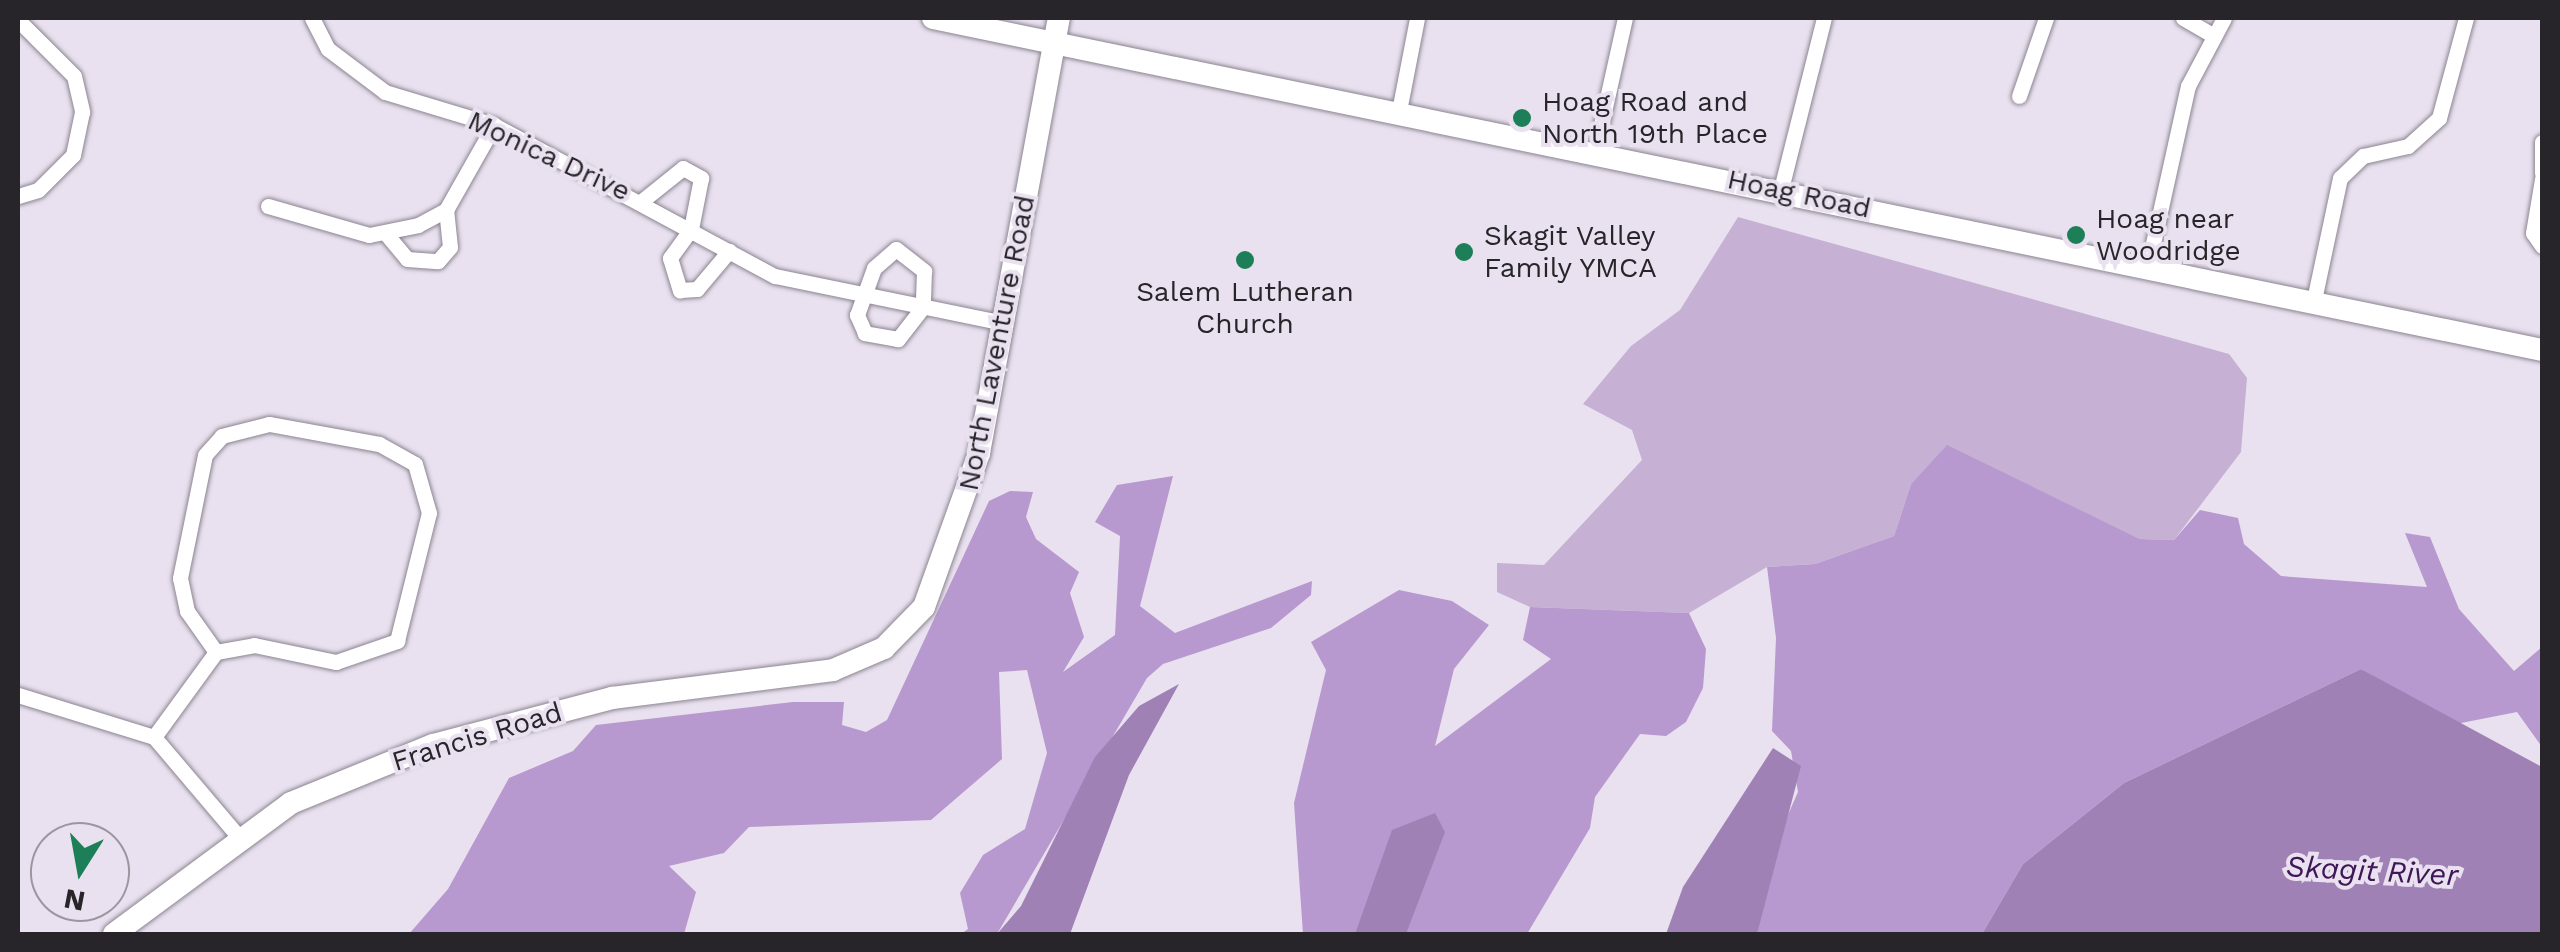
<!DOCTYPE html>
<html>
<head>
<meta charset="utf-8">
<style>
	body { margin:0 }
	#map { position:relative; width:2560px; height:952px; overflow:hidden; background:#e9e1ef; font-family:"Work Sans",sans-serif }
	div>[style] { position:absolute }
	.green>* { inset:0; background:#c6b1d5 }
	.forest>* { inset:0; background:#b899cf }
	.water>* { inset:0; background:#a081b6 }
	.roads { filter:drop-shadow(0 0 2px #8c8491) drop-shadow(0 0 2px #8c8491) }
	.street>* { height:15px; margin:-7.5px; padding:0 7.5px; transform-origin:7.5px; border-radius:7.5px; background:#fff }
	.secondary>* { height:22px; margin:-11px; padding:0 11px; transform-origin:11px; border-radius:11px; background:#fff }
	.dots>* { width:28px; height:28px; translate:-50% -50%; box-sizing:border-box; border:5px solid #e9e1ef; border-radius:50% }
	span { translate:-50% -50%; white-space:nowrap; text-align:center; line-height:1.15; -webkit-text-stroke:8px #e9e1ef; paint-order:stroke }
	.poi-label { font-size:28px; color:#28252a }
	.left { translate:0 -50%; text-align:left }
	.street-label { font-size:28px; color:#28252a }
	.water-label { font-size:30px; color:#3f1656; font-style:italic }
	.frame { position:absolute; inset:0; border:20px solid #28252a; pointer-events:none }
	.north { position:absolute; left:30px; top:822px; width:100px; height:100px; box-sizing:border-box; background:#e9e1ef; border:2px solid #9c96a0; border-radius:50%; rotate:191deg; font-size:28px; font-weight:700; line-height:40px; text-align:center; color:#28252a }
	.north::after { content:''; display:block; margin:auto; width:35px; height:45px; background:#1d7f57; clip-path:polygon(50% 0,100% 100%,50% 72%,0 100%) }
</style>
</head>
<body>
<div id="map">
	<div class="green">
		<div style="clip-path:polygon(1738px 217px,2229px 354px,2247px 378px,2241px 452px,2174px 540px,2140px 539px,1947px 446px,1911px 484px,1894px 536px,1815px 564px,1767px 567px,1689px 613px,1530px 607px,1497px 592px,1497px 563px,1544px 565px,1642px 460px,1632px 430px,1583px 404px,1631px 346px,1680px 310px)"></div>
	</div>
	<div class="forest">
		<div style="clip-path:polygon(1947px 445px,2140px 539px,2174px 540px,2200px 510px,2238px 518px,2244px 544px,2281px 576px,2427px 587px,2405px 533px,2430px 537px,2459px 609px,2514px 671px,2542px 647px,2542px 747px,2517px 712px,2456px 724px,2361px 669px,2124px 783px,2023px 864px,1982px 934px,1757px 934px,1773px 849px,1798px 792px,1791px 751px,1772px 731px,1776px 638px,1767px 567px,1815px 564px,1894px 536px,1911px 484px)"></div>
		<div style="clip-path:polygon(1173px 476px,1140px 606px,1175px 633px,1312px 581px,1311px 595px,1271px 628px,1163px 664px,1147px 678px,997px 934px,961px 934px,968px 929px,960px 893px,983px 855px,1025px 829px,1047px 753px,1027px 670px,999px 672px,1002px 759px,931px 820px,749px 827px,724px 853px,669px 866px,696px 892px,684px 934px,409px 934px,448px 889px,509px 778px,573px 751px,596px 725px,793px 702px,844px 702px,842px 725px,866px 732px,887px 720px,989px 501px,1010px 491px,1033px 492px,1026px 517px,1036px 539px,1079px 572px,1070px 593px,1084px 637px,1063px 672px,1115px 635px,1120px 536px,1095px 522px,1117px 485px)"></div>
		<div style="clip-path:polygon(1399px 590px,1452px 601px,1489px 625px,1454px 669px,1435px 746px,1551px 659px,1523px 640px,1530px 607px,1689px 613px,1706px 649px,1703px 688px,1686px 722px,1666px 736px,1640px 734px,1595px 797px,1590px 828px,1527px 934px,1303px 934px,1294px 803px,1326px 670px,1311px 642px)"></div>
	</div>
	<div class="water">
		<div style="clip-path:polygon(2361px 669px,2542px 767px,2542px 934px,1982px 934px,2023px 864px,2124px 783px)"></div>
		<div style="clip-path:polygon(1179px 684px,1129px 775px,1070px 934px,997px 934px,1021px 906px,1095px 757px,1139px 706px)"></div>
		<div style="clip-path:polygon(1773px 748px,1801px 766px,1757px 934px,1666px 934px,1683px 887px)"></div>
		<div style="clip-path:polygon(1435px 813px,1445px 832px,1406px 934px,1355px 934px,1392px 830px)"></div>
	</div>
	<div class="roads">
		<div class="street">
			<div style="left:312px;top:18px;width:35px;rotate:63deg"></div>
			<div style="left:328px;top:49px;width:71px;rotate:37deg"></div>
			<div style="left:385px;top:92px;width:114px;rotate:16.8deg"></div>
			<div style="left:494px;top:125px;width:319px;rotate:28.3deg"></div>
			<div style="left:775px;top:276px;width:233px;rotate:11.6deg"></div>
			<div style="left:2183px;top:18px;width:30px;rotate:30deg"></div>
			<div style="left:18px;top:20px;width:79px;rotate:45deg"></div>
			<div style="left:74px;top:76px;width:37px;rotate:77deg"></div>
			<div style="left:82px;top:112px;width:44px;rotate:101.8deg"></div>
			<div style="left:73px;top:155px;width:49px;rotate:135deg"></div>
			<div style="left:38px;top:190px;width:21px;rotate:163deg"></div>
			<div style="left:2019px;top:96px;width:83px;rotate:-70.9deg"></div>
			<div style="left:1399px;top:111px;width:95px;rotate:-79deg"></div>
			<div style="left:2542px;top:142px;width:31px;rotate:90deg"></div>
			<div style="left:1595px;top:152px;width:137px;rotate:-77.4deg"></div>
			<div style="left:2542px;top:179px;width:55px;rotate:99.5deg"></div>
			<div style="left:2533px;top:233px;width:16px;rotate:55deg"></div>
			<div style="left:1781px;top:189px;width:176px;rotate:-75.9deg"></div>
			<div style="left:643px;top:200px;width:51px;rotate:-38.7deg"></div>
			<div style="left:683px;top:168px;width:21px;rotate:29deg"></div>
			<div style="left:701px;top:178px;width:52px;rotate:101.1deg"></div>
			<div style="left:691px;top:229px;width:36px;rotate:126deg"></div>
			<div style="left:670px;top:258px;width:34px;rotate:73deg"></div>
			<div style="left:680px;top:290px;width:17px;rotate:-3deg"></div>
			<div style="left:697px;top:289px;width:50px;rotate:-49.9deg"></div>
			<div style="left:268px;top:206px;width:105px;rotate:16deg"></div>
			<div style="left:369px;top:235px;width:50px;rotate:-11.5deg"></div>
			<div style="left:418px;top:225px;width:32px;rotate:-28deg"></div>
			<div style="left:446px;top:210px;width:98px;rotate:-60.5deg"></div>
			<div style="left:387px;top:235px;width:31px;rotate:50deg"></div>
			<div style="left:407px;top:259px;width:31px;rotate:4deg"></div>
			<div style="left:438px;top:261px;width:18px;rotate:-49deg"></div>
			<div style="left:450px;top:247px;width:37px;rotate:-96deg"></div>
			<div style="left:896px;top:249px;width:36px;rotate:38deg"></div>
			<div style="left:924px;top:271px;width:36px;rotate:92deg"></div>
			<div style="left:923px;top:307px;width:41px;rotate:128deg"></div>
			<div style="left:898px;top:339px;width:34px;rotate:-170deg"></div>
			<div style="left:865px;top:333px;width:20px;rotate:-114deg"></div>
			<div style="left:857px;top:315px;width:50px;rotate:-70.1deg"></div>
			<div style="left:874px;top:268px;width:29px;rotate:-41deg"></div>
			<div style="left:2148px;top:266px;width:184px;rotate:-77.5deg"></div>
			<div style="left:2188px;top:86px;width:77px;rotate:-62.1deg"></div>
			<div style="left:2314px;top:300px;width:125px;rotate:-78deg"></div>
			<div style="left:2340px;top:178px;width:32px;rotate:-44deg"></div>
			<div style="left:2363px;top:156px;width:46px;rotate:-12.5deg"></div>
			<div style="left:2408px;top:146px;width:42px;rotate:-42.1deg"></div>
			<div style="left:2439px;top:118px;width:104px;rotate:-74.9deg"></div>
			<div style="left:18px;top:695px;width:142px;rotate:17.2deg"></div>
			<div style="left:154px;top:737px;width:130px;rotate:49.7deg"></div>
			<div style="left:154px;top:737px;width:105px;rotate:-53.9deg"></div>
			<div style="left:216px;top:652px;width:39px;rotate:-10deg"></div>
			<div style="left:254px;top:645px;width:84px;rotate:11.7deg"></div>
			<div style="left:336px;top:662px;width:65px;rotate:-19deg"></div>
			<div style="left:397px;top:641px;width:132px;rotate:-76deg"></div>
			<div style="left:429px;top:513px;width:51px;rotate:-105.9deg"></div>
			<div style="left:415px;top:464px;width:41px;rotate:-150.9deg"></div>
			<div style="left:379px;top:444px;width:112px;rotate:-169.7deg"></div>
			<div style="left:269px;top:424px;width:49px;rotate:165.7deg"></div>
			<div style="left:222px;top:436px;width:25px;rotate:132deg"></div>
			<div style="left:205px;top:455px;width:126px;rotate:101.5deg"></div>
			<div style="left:180px;top:578px;width:34px;rotate:78deg"></div>
			<div style="left:187px;top:611px;width:50px;rotate:54.7deg"></div>
		</div>
		<div class="secondary">
			<div style="left:933px;top:18px;width:1643px;rotate:11.66deg"></div>
			<div style="left:114px;top:934px;width:220px;rotate:-36.5deg"></div>
			<div style="left:291px;top:803px;width:153px;rotate:-22.2deg"></div>
			<div style="left:433px;top:745px;width:185px;rotate:-14.7deg"></div>
			<div style="left:612px;top:698px;width:223px;rotate:-7.2deg"></div>
			<div style="left:833px;top:670px;width:56px;rotate:-23.3deg"></div>
			<div style="left:884px;top:648px;width:57px;rotate:-45.7deg"></div>
			<div style="left:924px;top:607px;width:164px;rotate:-70.3deg"></div>
			<div style="left:979px;top:453px;width:442px;rotate:-79.6deg"></div>
		</div>
	</div>
	<div class="dots">
		<div style="left:1522px;top:118px;background:#1d7f57"></div>
		<div style="left:2076px;top:235px;background:#1d7f57"></div>
		<div style="left:1464px;top:252px;background:#1d7f57"></div>
		<div style="left:1245px;top:260px;background:#1d7f57"></div>
	</div>
	<div class="poi-label">
		<span class="left" style="left:1542px;top:118px">Hoag Road and<br>North 19th Place</span>
		<span class="left" style="left:2096px;top:235px">Hoag near<br>Woodridge</span>
		<span class="left" style="left:1484px;top:252px">Skagit Valley<br>Family YMCA</span>
		<span style="left:1245px;top:308px">Salem Lutheran<br>Church</span>
	</div>
	<div class="street-label">
		<span style="left:549px;top:156px;rotate:25deg">Monica Drive</span>
		<span style="left:1799px;top:194px;rotate:12deg">Hoag Road</span>
		<span style="left:997px;top:343px;rotate:-79deg">North Laventure Road</span>
		<span style="left:477px;top:737px;rotate:-17deg">Francis Road</span>
	</div>
	<div class="water-label">
		<span style="left:2372px;top:871px;rotate:3deg">Skagit River</span>
	</div>
	<div class="frame"></div>
	<div class="north">N</div>
</div>
</body>
</html>
